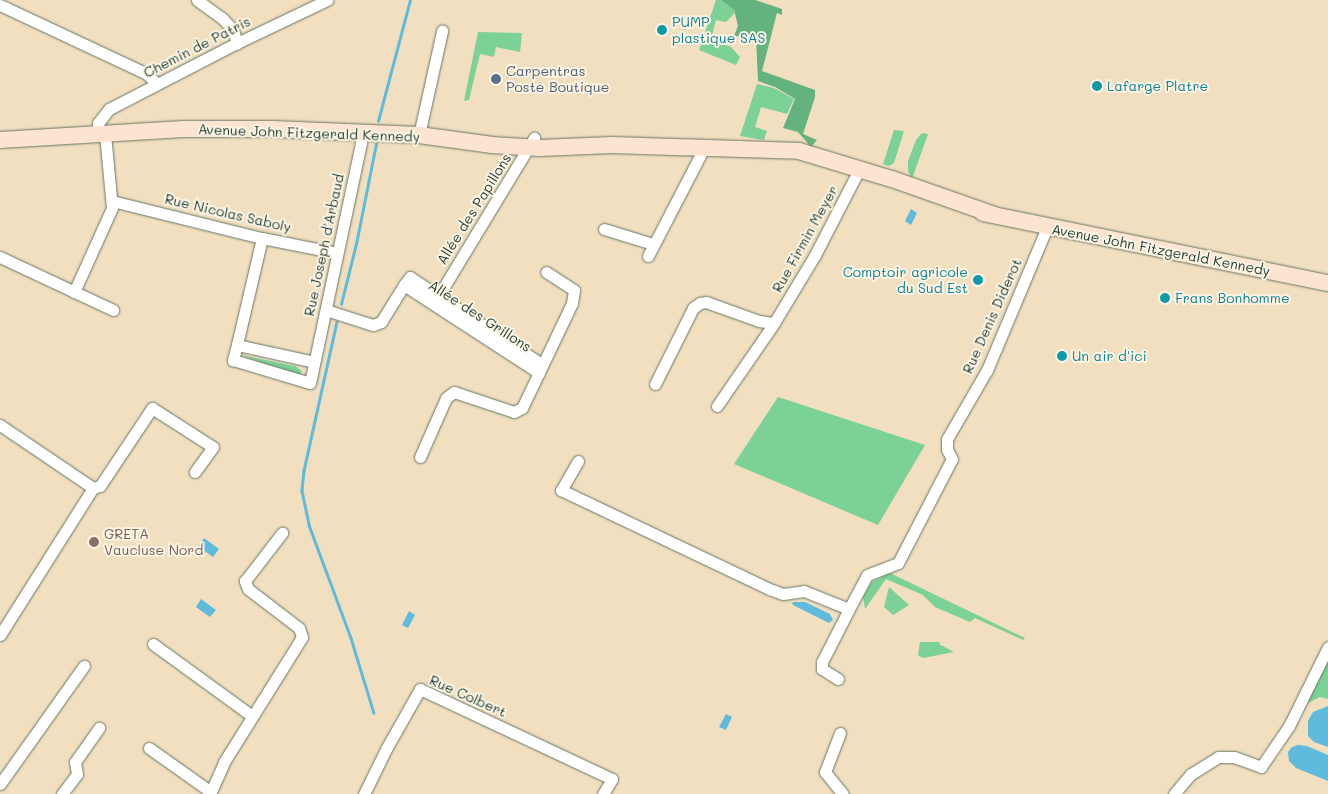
<!DOCTYPE html>
<html>
<head>
<meta charset="utf-8">
<style>
	body { margin:0 }
	#map { position:relative; width:1328px; height:794px; overflow:hidden; background:#f1dfc0; font-family:Mali,sans-serif }
	div>[style] { position:absolute }
	.green>* { inset:0; background:#7bd196 }
	.forest>* { inset:0; background:#64b37f }
	.water>* { inset:0; background:#5ebbdc }
	.stream>* { height:2.5px; margin:-1.25px; padding:0 1.25px; transform-origin:1.25px; border-radius:1.25px; background:#5ebbdc }
	.roads { filter:drop-shadow(0 0 1px #687665) drop-shadow(0 0 1px #687665) }
	.street>* { height:11px; margin:-5.5px; padding:0 5.5px; transform-origin:5.5px; border-radius:5.5px; background:#fff }
	.secondary>* { height:16px; margin:-8px; padding:0 8px; transform-origin:8px; border-radius:8px; background:#fde4d1 }
	.dots>* { width:14px; height:14px; translate:-50% -50%; box-sizing:border-box; border:2px solid #fcf5e5; border-radius:50% }
	span { translate:-50% -50%; white-space:nowrap; text-align:center; line-height:1.15; -webkit-text-stroke:4px #fcf5e5; paint-order:stroke }
	.culture-label { font-size:14px; color:#0d838f }
	.left { translate:0 -50%; text-align:left }
	.right { translate:-100% -50%; text-align:right }
	.street-label { font-size:14px; color:#1f3d34 }
	.service-label { font-size:14px; color:#4e5e75 }
	.education-label { font-size:14px; color:#785e54 }
</style>
</head>
<body>
<div id="map">
	<div class="green">
		<div style="clip-path:polygon(716px 0,721px 0,734px 10px,734px 14px,726px 22px,716px 20px,711px 39px,731px 47px,740px 57px,736px 65px,699px 50px)"></div>
		<div style="clip-path:polygon(478px 32px,522px 33px,520px 52px,496px 47px,494px 57px,480px 54px,469px 100px,464px 101px)"></div>
		<div style="clip-path:polygon(757px 84px,774px 88px,794px 99px,787px 114px,761px 107px,755px 127px,767px 131px,764px 140px,740px 136px)"></div>
		<div style="clip-path:polygon(894px 130px,904px 131px,894px 163px,889px 166px,883px 164px)"></div>
		<div style="clip-path:polygon(922px 133px,928px 134px,912px 179px,908px 171px,908px 161px,916px 140px)"></div>
		<div style="clip-path:polygon(241px 355px,295px 366px,302px 371px,299px 376px)"></div>
		<div style="clip-path:polygon(778px 397px,925px 445px,878px 525px,734px 464px)"></div>
		<div style="clip-path:polygon(890px 573px,1025px 638px,1023px 640px,975px 618px,970px 622px,935px 607px,923px 595px,886px 579px,865px 609px,863px 597px,872px 582px)"></div>
		<div style="clip-path:polygon(889px 587px,909px 605px,893px 615px,884px 607px)"></div>
		<div style="clip-path:polygon(920px 642px,940px 642px,939px 644px,954px 652px,923px 658px,918px 655px)"></div>
		<div style="clip-path:polygon(1328px 657px,1328px 699px,1320px 697px,1306px 704px)"></div>
	</div>
	<div class="forest">
		<div style="clip-path:polygon(721px 0,755px 0,782px 9px,782px 15px,777px 13px,762px 71px,815px 90px,815px 97px,803px 134px,817px 140px,811px 147px,798px 132px,783px 128px,795px 99px,775px 87px,758px 81px,756px 37px,734px 36px,738px 26px,734px 10px)"></div>
	</div>
	<div class="water">
		<div style="clip-path:polygon(911px 209px,917px 213px,911px 225px,905px 221px)"></div>
		<div style="clip-path:polygon(204px 538px,219px 549px,213px 557px,198px 546px)"></div>
		<div style="clip-path:polygon(201px 599px,216px 610px,210px 617px,196px 607px)"></div>
		<div style="clip-path:polygon(793px 602px,805px 602px,830px 614px,833px 620px,829px 623px,795px 606px,792px 604px)"></div>
		<div style="clip-path:polygon(409px 611px,415px 615px,408px 628px,402px 625px)"></div>
		<div style="clip-path:polygon(1328px 706px,1328px 747px,1314px 742px,1308px 736px,1308px 721px,1313px 712px)"></div>
		<div style="clip-path:polygon(726px 714px,732px 717px,726px 730px,719px 727px)"></div>
		<div style="clip-path:polygon(1298px 745px,1307px 746px,1328px 755px,1328px 781px,1296px 768px,1289px 761px,1288px 752px,1292px 747px)"></div>
	</div>
	<div class="stream">
		<div style="left:378px;top:121px;width:125px;rotate:-75.2deg"></div>
		<div style="left:341px;top:304px;width:62px;rotate:-76deg"></div>
		<div style="left:356px;top:244px;width:102px;rotate:-78.7deg"></div>
		<div style="left:337px;top:322px;width:153px;rotate:102.5deg"></div>
		<div style="left:304px;top:471px;width:20px;rotate:96deg"></div>
		<div style="left:302px;top:491px;width:35px;rotate:78deg"></div>
		<div style="left:309px;top:525px;width:121px;rotate:69.6deg"></div>
		<div style="left:351px;top:638px;width:78px;rotate:73deg"></div>
	</div>
	<div class="roads">
		<div class="street">
			<div style="left:197px;top:0;width:31px;rotate:36deg"></div>
			<div style="left:222px;top:18px;width:16px;rotate:47deg"></div>
			<div style="left:233px;top:30px;width:14px;rotate:73deg"></div>
			<div style="left:0;top:5px;width:162px;rotate:25.1deg"></div>
			<div style="left:147px;top:74px;width:14px;rotate:45deg"></div>
			<div style="left:97px;top:135px;width:12px;rotate:-85deg"></div>
			<div style="left:98px;top:123px;width:18px;rotate:-52deg"></div>
			<div style="left:109px;top:109px;width:144px;rotate:-27.3deg"></div>
			<div style="left:237px;top:43px;width:100px;rotate:-25.5deg"></div>
			<div style="left:419px;top:135px;width:107px;rotate:-77.5deg"></div>
			<div style="left:112px;top:201px;width:154px;rotate:13.9deg"></div>
			<div style="left:262px;top:238px;width:76px;rotate:11.3deg"></div>
			<div style="left:604px;top:229px;width:51px;rotate:17deg"></div>
			<div style="left:262px;top:238px;width:110px;rotate:103.2deg"></div>
			<div style="left:237px;top:345px;width:79px;rotate:12.4deg"></div>
			<div style="left:648px;top:256px;width:122px;rotate:-62.6deg"></div>
			<div style="left:0;top:257px;width:125px;rotate:25.1deg"></div>
			<div style="left:74px;top:292px;width:92px;rotate:-65.7deg"></div>
			<div style="left:112px;top:208px;width:74px;rotate:-95.4deg"></div>
			<div style="left:439px;top:295px;width:184px;rotate:-58.8deg"></div>
			<div style="left:326px;top:310px;width:49px;rotate:17.7deg"></div>
			<div style="left:373px;top:325px;width:9px;rotate:-21deg"></div>
			<div style="left:381px;top:322px;width:44px;rotate:-58.1deg"></div>
			<div style="left:237px;top:345px;width:16px;rotate:105deg"></div>
			<div style="left:233px;top:360px;width:80px;rotate:16.6deg"></div>
			<div style="left:310px;top:383px;width:256px;rotate:-78deg"></div>
			<div style="left:539px;top:373px;width:161px;rotate:-146.9deg"></div>
			<div style="left:404px;top:285px;width:10px;rotate:-53deg"></div>
			<div style="left:410px;top:277px;width:159px;rotate:33.5deg"></div>
			<div style="left:655px;top:384px;width:85px;rotate:-63.4deg"></div>
			<div style="left:693px;top:308px;width:9px;rotate:-36deg"></div>
			<div style="left:700px;top:303px;width:6px;rotate:-9deg"></div>
			<div style="left:706px;top:302px;width:56px;rotate:19.7deg"></div>
			<div style="left:759px;top:321px;width:15px;rotate:8deg"></div>
			<div style="left:774px;top:323px;width:79px;rotate:-58.9deg"></div>
			<div style="left:815px;top:255px;width:98px;rotate:-62.7deg"></div>
			<div style="left:717px;top:406px;width:101px;rotate:-55.5deg"></div>
			<div style="left:0;top:425px;width:112px;rotate:34.1deg"></div>
			<div style="left:420px;top:457px;width:64px;rotate:-66.2deg"></div>
			<div style="left:446px;top:398px;width:10px;rotate:-37deg"></div>
			<div style="left:454px;top:392px;width:63px;rotate:18.4deg"></div>
			<div style="left:514px;top:412px;width:9px;rotate:-27deg"></div>
			<div style="left:522px;top:408px;width:116px;rotate:-64.5deg"></div>
			<div style="left:572px;top:303px;width:13px;rotate:-81deg"></div>
			<div style="left:574px;top:290px;width:33px;rotate:-147deg"></div>
			<div style="left:578px;top:461px;width:34px;rotate:120deg"></div>
			<div style="left:561px;top:490px;width:233px;rotate:25.4deg"></div>
			<div style="left:772px;top:590px;width:12px;rotate:20deg"></div>
			<div style="left:783px;top:594px;width:21px;rotate:-8deg"></div>
			<div style="left:804px;top:591px;width:48px;rotate:21.8deg"></div>
			<div style="left:849px;top:609px;width:38px;rotate:-62deg"></div>
			<div style="left:867px;top:575px;width:33px;rotate:-21deg"></div>
			<div style="left:898px;top:563px;width:117px;rotate:-62.6deg"></div>
			<div style="left:952px;top:459px;width:11px;rotate:-117deg"></div>
			<div style="left:947px;top:449px;width:10px;rotate:-90deg"></div>
			<div style="left:947px;top:439px;width:80px;rotate:-59.9deg"></div>
			<div style="left:987px;top:370px;width:155px;rotate:-67.2deg"></div>
			<div style="left:93px;top:488px;width:7px;rotate:-16deg"></div>
			<div style="left:100px;top:486px;width:94px;rotate:-56.3deg"></div>
			<div style="left:152px;top:408px;width:72px;rotate:32.6deg"></div>
			<div style="left:213px;top:447px;width:31px;rotate:126deg"></div>
			<div style="left:0;top:635px;width:174px;rotate:-57.7deg"></div>
			<div style="left:153px;top:644px;width:122px;rotate:36deg"></div>
			<div style="left:838px;top:679px;width:19px;rotate:-148deg"></div>
			<div style="left:822px;top:669px;width:7px;rotate:-90deg"></div>
			<div style="left:822px;top:662px;width:59px;rotate:-63deg"></div>
			<div style="left:840px;top:733px;width:42px;rotate:111deg"></div>
			<div style="left:825px;top:772px;width:28px;rotate:51deg"></div>
			<div style="left:149px;top:748px;width:76px;rotate:35.4deg"></div>
			<div style="left:0;top:784px;width:145px;rotate:-54.6deg"></div>
			<div style="left:62px;top:794px;width:25px;rotate:-53deg"></div>
			<div style="left:77px;top:774px;width:12px;rotate:-99deg"></div>
			<div style="left:75px;top:762px;width:42px;rotate:-54.8deg"></div>
			<div style="left:210px;top:794px;width:35px;rotate:-66deg"></div>
			<div style="left:224px;top:762px;width:147px;rotate:-58deg"></div>
			<div style="left:302px;top:637px;width:9px;rotate:-108deg"></div>
			<div style="left:299px;top:628px;width:64px;rotate:-142.6deg"></div>
			<div style="left:248px;top:589px;width:9px;rotate:-111deg"></div>
			<div style="left:245px;top:581px;width:61px;rotate:-52.4deg"></div>
			<div style="left:364px;top:794px;width:50px;rotate:-63.9deg"></div>
			<div style="left:386px;top:749px;width:69px;rotate:-60.5deg"></div>
			<div style="left:420px;top:689px;width:212px;rotate:25.1deg"></div>
			<div style="left:612px;top:779px;width:17px;rotate:121deg"></div>
			<div style="left:1174px;top:794px;width:26px;rotate:-50deg"></div>
			<div style="left:1191px;top:774px;width:32px;rotate:-32deg"></div>
			<div style="left:1218px;top:757px;width:16px"></div>
			<div style="left:1234px;top:757px;width:29px;rotate:20deg"></div>
			<div style="left:1261px;top:767px;width:50px;rotate:-55.7deg"></div>
			<div style="left:1289px;top:726px;width:88px;rotate:-63.7deg"></div>
		</div>
		<div class="secondary">
			<div style="left:0;top:140px;width:184px;rotate:-3.4deg"></div>
			<div style="left:184px;top:129px;width:89px"></div>
			<div style="left:273px;top:129px;width:146px;rotate:2.4deg"></div>
			<div style="left:419px;top:135px;width:74px;rotate:7.8deg"></div>
			<div style="left:492px;top:145px;width:48px;rotate:3.6deg"></div>
			<div style="left:540px;top:148px;width:72px;rotate:-2.4deg"></div>
			<div style="left:612px;top:145px;width:187px;rotate:1.8deg"></div>
			<div style="left:799px;top:151px;width:97px;rotate:16.8deg"></div>
			<div style="left:892px;top:179px;width:108px;rotate:19.4deg"></div>
			<div style="left:983px;top:213px;width:352px;rotate:11.5deg"></div>
		</div>
	</div>
	<div class="dots">
		<div style="left:662px;top:30px;background:#0f9aa8"></div>
		<div style="left:496px;top:79px;background:#5c6f8a"></div>
		<div style="left:1097px;top:86px;background:#0f9aa8"></div>
		<div style="left:978px;top:280px;background:#0f9aa8"></div>
		<div style="left:1165px;top:298px;background:#0f9aa8"></div>
		<div style="left:1062px;top:356px;background:#0f9aa8"></div>
		<div style="left:94px;top:542px;background:#8d6e63"></div>
	</div>
	<div class="culture-label">
		<span class="left" style="left:672px;top:30px">PUMP<br>plastique SAS</span>
		<span class="left" style="left:1107px;top:86px">Lafarge Platre</span>
		<span class="right" style="left:968px;top:280px">Comptoir agricole<br>du Sud Est</span>
		<span class="left" style="left:1175px;top:298px">Frans Bonhomme</span>
		<span class="left" style="left:1072px;top:356px">Un air d'ici</span>
	</div>
	<div class="street-label">
		<span style="left:197px;top:47px;rotate:-27deg">Chemin de Patris</span>
		<span style="left:309px;top:133px;rotate:2deg">Avenue John Fitzgerald Kennedy</span>
		<span style="left:474px;top:209px;rotate:-58deg">Allée des Papillons</span>
		<span style="left:228px;top:213px;rotate:13deg">Rue Nicolas Saboly</span>
		<span style="left:805px;top:239px;rotate:-61deg">Rue Firmin Meyer</span>
		<span style="left:324px;top:245px;rotate:-78deg">Rue Joseph d'Arbaud</span>
		<span style="left:1161px;top:250px;rotate:11deg">Avenue John Fitzgerald Kennedy</span>
		<span style="left:480px;top:316px;rotate:33deg">Allée des Grillons</span>
		<span style="left:992px;top:316px;rotate:-66deg">Rue Denis Diderot</span>
		<span style="left:468px;top:696px;rotate:24deg">Rue Colbert</span>
	</div>
	<div class="service-label">
		<span class="left" style="left:506px;top:79px">Carpentras<br>Poste Boutique</span>
	</div>
	<div class="education-label">
		<span class="left" style="left:104px;top:542px">GRETA<br>Vaucluse Nord</span>
	</div>
</div>
</body>
</html>
